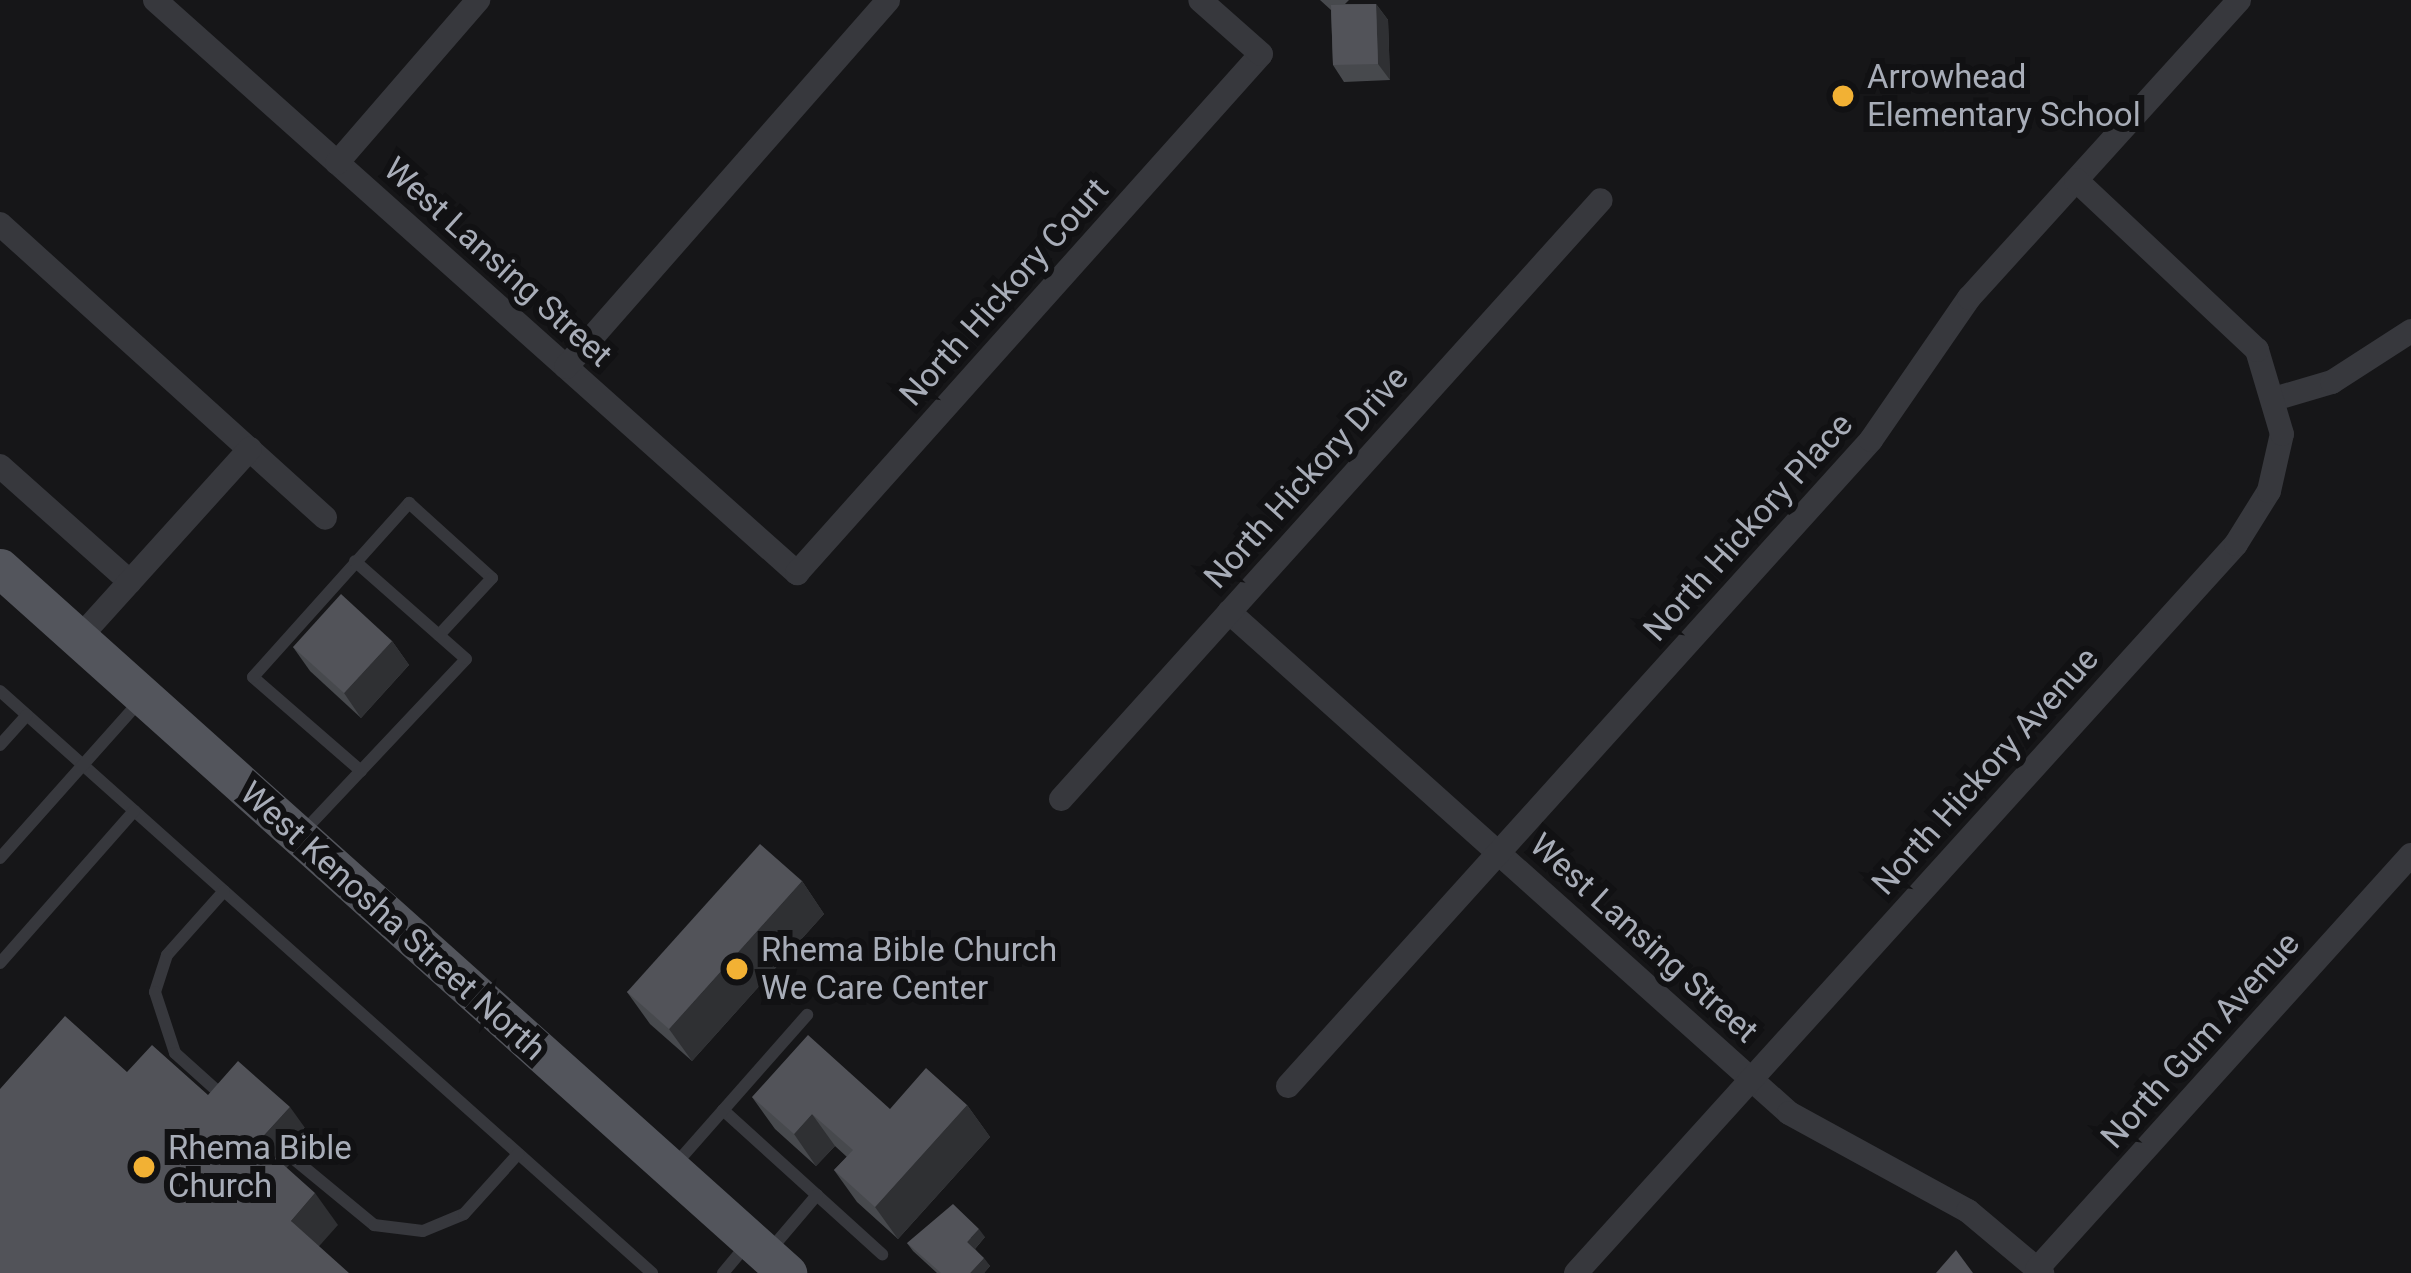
<!DOCTYPE html>
<html>
<head>
<meta charset="utf-8">
<style>
	body { margin:0 }
	#map { position:relative; width:2411px; height:1273px; overflow:hidden; background:#161618; font-family:Roboto,sans-serif }
	div>[style] { position:absolute }
	.service>* { height:12px; margin:-6px; padding:0 6px; transform-origin:6px; border-radius:6px; background:#37383d }
	.minor>* { height:24px; margin:-12px; padding:0 12px; transform-origin:12px; border-radius:12px; background:#37383d }
	.primary>* { height:39px; margin:-19.5px; padding:0 19.5px; transform-origin:19.5px; border-radius:19.5px; background:#53555c }
	.wall>* { inset:0; background:#47494d }
	.shaded-wall>* { inset:0; background:#2f3033 }
	.building>* { inset:0; background:#525359 }
	.dots>* { width:33px; height:33px; translate:-50% -50%; box-sizing:border-box; border:6px solid #111113; border-radius:50% }
	span { translate:-50% -50%; white-space:nowrap; text-align:center; line-height:1.15; -webkit-text-stroke:12px #111113; paint-order:stroke }
	.poi-label { font-size:33px; color:#a8adb8 }
	.left { translate:0 -50%; text-align:left }
	.street-label { font-size:33px; color:#a8adb8 }
</style>
</head>
<body>
<div id="map">
	<div class="service">
		<div style="left:0;top:691px;width:874px;rotate:41.75deg"></div>
		<div style="left:0;top:745px;width:40px;rotate:-48deg"></div>
		<div style="left:361px;top:771px;width:143px;rotate:-139deg"></div>
		<div style="left:253px;top:677px;width:234px;rotate:-48.1deg"></div>
		<div style="left:409px;top:503px;width:112px;rotate:42.1deg"></div>
		<div style="left:492px;top:578px;width:78px;rotate:132.9deg"></div>
		<div style="left:304px;top:831px;width:236px;rotate:-46.7deg"></div>
		<div style="left:466px;top:659px;width:148px;rotate:-138.6deg"></div>
		<div style="left:0;top:858px;width:209px;rotate:-48.3deg"></div>
		<div style="left:224px;top:891px;width:86px;rotate:131.7deg"></div>
		<div style="left:167px;top:955px;width:39px;rotate:108deg"></div>
		<div style="left:155px;top:992px;width:64px;rotate:71.8deg"></div>
		<div style="left:175px;top:1053px;width:67px;rotate:42deg"></div>
		<div style="left:0;top:963px;width:203px;rotate:-48.6deg"></div>
		<div style="left:723px;top:1110px;width:215px;rotate:42.2deg"></div>
		<div style="left:294px;top:1159px;width:104px;rotate:39.5deg"></div>
		<div style="left:374px;top:1225px;width:49px;rotate:7deg"></div>
		<div style="left:423px;top:1231px;width:44px;rotate:-22.5deg"></div>
		<div style="left:464px;top:1214px;width:81px;rotate:-48deg"></div>
		<div style="left:673px;top:1167px;width:203px;rotate:-48.6deg"></div>
		<div style="left:771px;top:1249px;width:71px;rotate:-49.6deg"></div>
		<div style="left:723px;top:1273px;width:35px;rotate:-50deg"></div>
	</div>
	<div class="minor">
		<div style="left:155px;top:0;width:861px;rotate:41.75deg"></div>
		<div style="left:797px;top:573px;width:696px;rotate:-48.2deg"></div>
		<div style="left:1261px;top:54px;width:81px;rotate:-138.5deg"></div>
		<div style="left:337px;top:163px;width:216px;rotate:-49.1deg"></div>
		<div style="left:0;top:224px;width:438px;rotate:42.1deg"></div>
		<div style="left:566px;top:367px;width:488px;rotate:-48.7deg"></div>
		<div style="left:2277px;top:398px;width:57px;rotate:-16.2deg"></div>
		<div style="left:2332px;top:382px;width:94px;rotate:-32.8deg"></div>
		<div style="left:0;top:466px;width:174px;rotate:41.7deg"></div>
		<div style="left:1229px;top:612px;width:751px;rotate:41.82deg"></div>
		<div style="left:1789px;top:1113px;width:204px;rotate:28.7deg"></div>
		<div style="left:1968px;top:1211px;width:97px;rotate:40deg"></div>
		<div style="left:79px;top:638px;width:255px;rotate:-47.9deg"></div>
		<div style="left:1061px;top:799px;width:806px;rotate:-47.97deg"></div>
		<div style="left:1288px;top:1086px;width:870px;rotate:-47.93deg"></div>
		<div style="left:1871px;top:440px;width:173px;rotate:-55.4deg"></div>
		<div style="left:1969px;top:298px;width:402px;rotate:-47.8deg"></div>
		<div style="left:2037px;top:1269px;width:558px;rotate:-47.91deg"></div>
		<div style="left:1576px;top:1273px;width:983px;rotate:-47.84deg"></div>
		<div style="left:2236px;top:544px;width:62px;rotate:-58.1deg"></div>
		<div style="left:2269px;top:491px;width:58px;rotate:-77.2deg"></div>
		<div style="left:2282px;top:434px;width:88px;rotate:-106.6deg"></div>
		<div style="left:2257px;top:350px;width:248px;rotate:-136.8deg"></div>
	</div>
	<div class="primary">
		<div style="left:0;top:568px;width:1057px;rotate:41.85deg"></div>
	</div>
	<div class="wall">
		<div style="clip-path:polygon(1320px 0,1349px 0,1345px 4px,1376px 4px,1388px 20px,1390px 80px,1344px 82px,1333px 65px,1331px 10px)"></div>
		<div style="clip-path:polygon(392px 641px,409px 665px,361px 718px,310px 671px,293px 647px)"></div>
		<div style="clip-path:polygon(802px 881px,824px 914px,692px 1061px,650px 1024px,627px 992px)"></div>
		<div style="clip-path:polygon(752px 1097px,890px 1109px,967px 1105px,990px 1137px,898px 1239px,857px 1202px,834px 1170px,847px 1157px,835px 1146px,816px 1166px,775px 1129px)"></div>
		<div style="clip-path:polygon(985px 1237px,975px 1249px,990px 1266px,984px 1273px,937px 1273px,913px 1251px,907px 1243px)"></div>
	</div>
	<div class="shaded-wall">
		<div style="clip-path:polygon(1376px 4px,1388px 20px,1390px 80px,1378px 64px)"></div>
		<div style="clip-path:polygon(392px 641px,409px 665px,361px 718px,344px 693px)"></div>
		<div style="clip-path:polygon(802px 881px,824px 914px,692px 1061px,669px 1029px)"></div>
		<div style="clip-path:polygon(967px 1105px,990px 1137px,898px 1239px,875px 1207px)"></div>
		<div style="clip-path:polygon(290px 1107px,313px 1139px,281px 1174px,258px 1142px)"></div>
		<div style="clip-path:polygon(812px 1114px,835px 1146px,816px 1166px,794px 1134px)"></div>
		<div style="clip-path:polygon(315px 1193px,338px 1225px,313px 1253px,291px 1221px)"></div>
		<div style="clip-path:polygon(979px 1229px,985px 1237px,973px 1251px,967px 1242px)"></div>
		<div style="clip-path:polygon(984px 1258px,990px 1266px,984px 1273px,970px 1273px)"></div>
	</div>
	<div class="building">
		<div style="clip-path:polygon(1376px 4px,1378px 64px,1333px 65px,1331px 5px)"></div>
		<div style="clip-path:polygon(341px 594px,392px 641px,344px 693px,293px 647px)"></div>
		<div style="clip-path:polygon(760px 844px,802px 881px,669px 1029px,627px 992px)"></div>
		<div style="clip-path:polygon(65px 1016px,127px 1072px,152px 1045px,208px 1095px,238px 1061px,290px 1107px,258px 1142px,315px 1193px,291px 1221px,349px 1273px,0 1273px,0 1089px)"></div>
		<div style="clip-path:polygon(808px 1035px,890px 1109px,926px 1068px,967px 1105px,875px 1207px,834px 1170px,853px 1150px,812px 1114px,794px 1134px,752px 1097px)"></div>
		<div style="clip-path:polygon(953px 1204px,979px 1229px,967px 1242px,984px 1258px,970px 1273px,941px 1273px,907px 1243px)"></div>
		<div style="clip-path:polygon(1956px 1250px,1973px 1273px,1936px 1273px)"></div>
	</div>
	<div class="dots">
		<div style="left:1843px;top:96px;background:#f2b134"></div>
		<div style="left:737px;top:969px;background:#f2b134"></div>
		<div style="left:144px;top:1167px;background:#f2b134"></div>
	</div>
	<div class="poi-label">
		<span class="left" style="left:1867px;top:96px">Arrowhead<br>Elementary School</span>
		<span class="left" style="left:761px;top:969px">Rhema Bible Church<br>We Care Center</span>
		<span class="left" style="left:168px;top:1167px">Rhema Bible<br>Church</span>
	</div>
	<div class="street-label">
		<span style="left:498px;top:262px;rotate:42deg">West Lansing Street</span>
		<span style="left:1004px;top:292px;rotate:-48deg">North Hickory Court</span>
		<span style="left:1306px;top:477px;rotate:-48deg">North Hickory Drive</span>
		<span style="left:1748px;top:527px;rotate:-48deg">North Hickory Place</span>
		<span style="left:1985px;top:771px;rotate:-48deg">North Hickory Avenue</span>
		<span style="left:393px;top:921px;rotate:42deg">West Kenosha Street North</span>
		<span style="left:1644px;top:938px;rotate:42deg">West Lansing Street</span>
		<span style="left:2200px;top:1040px;rotate:-48deg">North Gum Avenue</span>
	</div>
</div>
</body>
</html>
